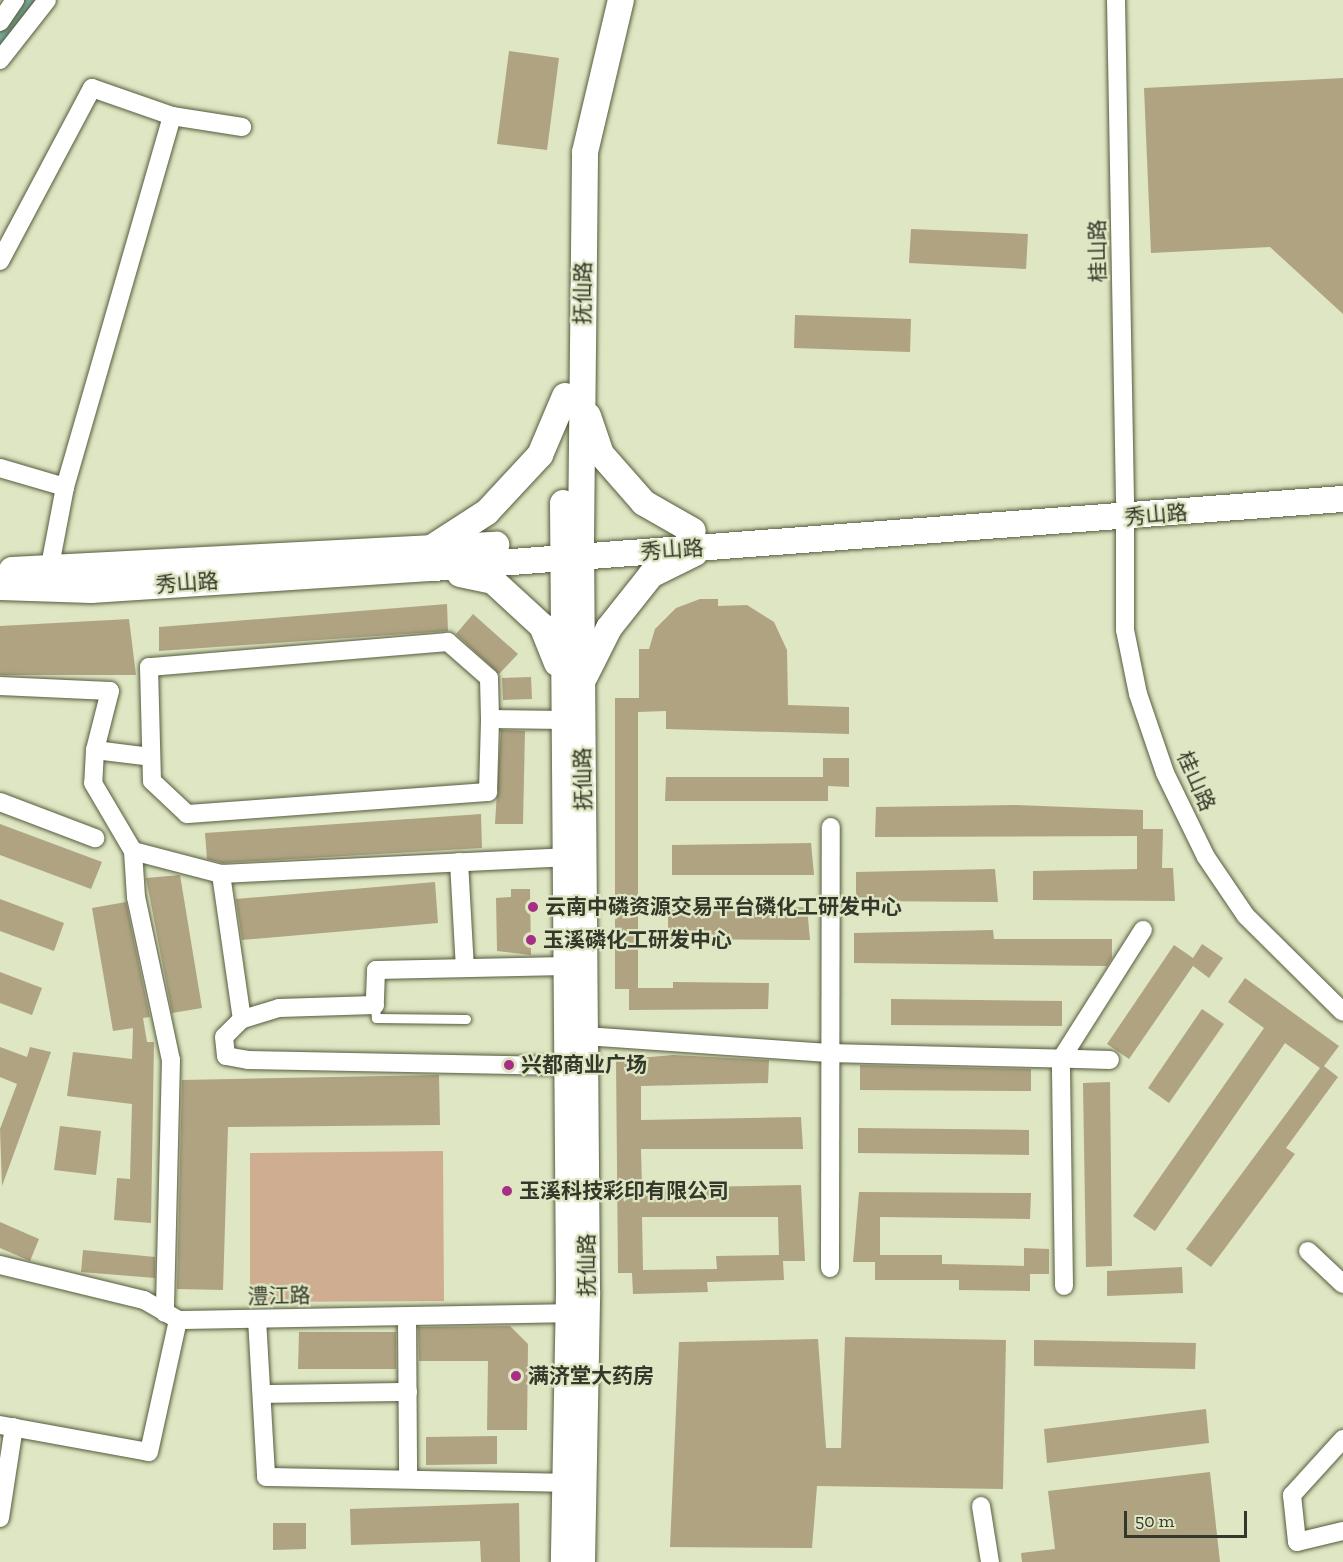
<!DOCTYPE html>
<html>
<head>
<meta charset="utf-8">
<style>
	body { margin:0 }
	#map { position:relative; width:1343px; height:1562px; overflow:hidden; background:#dee6c3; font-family:"Zilla Slab","Noto Sans SC",serif }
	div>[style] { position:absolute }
	.green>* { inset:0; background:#cead90 }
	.river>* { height:30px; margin:-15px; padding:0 15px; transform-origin:15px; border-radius:15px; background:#7bae9e }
	.building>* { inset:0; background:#afa382 }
	.roads { filter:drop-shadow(0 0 2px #555c3d) drop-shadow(0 0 2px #555c3d) }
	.lane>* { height:9px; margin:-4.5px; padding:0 4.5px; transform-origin:4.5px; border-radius:4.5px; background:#fff }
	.street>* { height:18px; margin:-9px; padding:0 9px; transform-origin:9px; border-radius:9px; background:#fff }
	.secondary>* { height:26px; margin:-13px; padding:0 13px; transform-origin:13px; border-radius:13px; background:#fff }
	.dots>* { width:16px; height:16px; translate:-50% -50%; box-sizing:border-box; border:3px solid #dee6c3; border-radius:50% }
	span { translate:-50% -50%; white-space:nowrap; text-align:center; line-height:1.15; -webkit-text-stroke:4.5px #dee6c3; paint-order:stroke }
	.street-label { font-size:21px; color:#34382a }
	.poi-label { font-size:21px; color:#34382a; font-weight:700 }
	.left { translate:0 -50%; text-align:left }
	.scale { position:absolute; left:1124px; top:1511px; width:123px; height:27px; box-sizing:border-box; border:3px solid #34382a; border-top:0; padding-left:8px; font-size:18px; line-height:21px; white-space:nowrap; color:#34382a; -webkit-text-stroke:4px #dee6c3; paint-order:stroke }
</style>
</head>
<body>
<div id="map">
	<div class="green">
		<div style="clip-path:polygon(443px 1151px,444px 1301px,250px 1302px,250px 1153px)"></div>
	</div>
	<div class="river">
		<div style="left:0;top:34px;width:42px;rotate:-54.8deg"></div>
	</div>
	<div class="building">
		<div style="clip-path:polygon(509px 51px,559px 58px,547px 150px,497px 144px)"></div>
		<div style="clip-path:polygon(1343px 78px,1343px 314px,1270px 247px,1151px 253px,1144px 88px)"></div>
		<div style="clip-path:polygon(911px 229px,1028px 234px,1026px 269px,909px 263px)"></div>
		<div style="clip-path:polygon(795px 315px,911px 319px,910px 352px,794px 348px)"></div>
		<div style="clip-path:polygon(700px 599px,718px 599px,718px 606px,747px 605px,774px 622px,787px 650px,788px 705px,849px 707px,849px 734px,666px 729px,666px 711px,638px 712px,638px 988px,673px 988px,673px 982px,769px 983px,768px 1009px,629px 1010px,629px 989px,615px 989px,615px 698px,639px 698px,639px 649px,649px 649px,655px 629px,676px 608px)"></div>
		<div style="clip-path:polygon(447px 604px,448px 631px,159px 651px,159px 627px)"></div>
		<div style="clip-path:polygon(473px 614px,518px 654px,499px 674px,456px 634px)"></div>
		<div style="clip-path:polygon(129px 619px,136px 675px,0 675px,0 626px)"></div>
		<div style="clip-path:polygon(531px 677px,532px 699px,503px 700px,502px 678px)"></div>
		<div style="clip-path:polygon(501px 730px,525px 731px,523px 824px,495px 824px)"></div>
		<div style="clip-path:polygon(823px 758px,849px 758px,849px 787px,828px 786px,828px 801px,665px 801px,666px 777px,823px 777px)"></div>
		<div style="clip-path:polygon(1015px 805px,1143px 810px,1143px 829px,1163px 829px,1162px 868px,1173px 868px,1175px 901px,1033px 900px,1033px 871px,1137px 869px,1137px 836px,875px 837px,876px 807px)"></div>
		<div style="clip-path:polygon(481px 814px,482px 848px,222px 863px,207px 859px,205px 833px)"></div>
		<div style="clip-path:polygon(0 824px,102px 862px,91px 889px,0 855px)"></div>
		<div style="clip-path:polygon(811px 843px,814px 875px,672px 875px,672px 845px)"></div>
		<div style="clip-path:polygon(995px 869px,998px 902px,856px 901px,856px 872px)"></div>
		<div style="clip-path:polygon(180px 875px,202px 1008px,172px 1013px,146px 878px)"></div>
		<div style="clip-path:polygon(435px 882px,438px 923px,242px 940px,236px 899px)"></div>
		<div style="clip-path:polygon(511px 889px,530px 889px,531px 955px,497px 951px,496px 898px,511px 897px)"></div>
		<div style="clip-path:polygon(0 899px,64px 923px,54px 951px,0 931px)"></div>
		<div style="clip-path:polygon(126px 902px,150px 1017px,143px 1018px,147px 1042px,154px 1042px,151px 1223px,114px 1220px,117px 1178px,130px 1179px,132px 1104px,67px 1096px,73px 1052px,132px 1059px,133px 1028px,113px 1031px,92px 908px)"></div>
		<div style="clip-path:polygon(807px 907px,810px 940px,668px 939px,668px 910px)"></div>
		<div style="clip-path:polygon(993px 930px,994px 939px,1112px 939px,1112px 958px,1107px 966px,854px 963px,854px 933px)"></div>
		<div style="clip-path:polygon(1202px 944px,1223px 958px,1209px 978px,1193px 966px,1129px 1059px,1107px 1044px,1174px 945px,1193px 958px)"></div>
		<div style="clip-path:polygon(0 972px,42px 988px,32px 1015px,0 1003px)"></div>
		<div style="clip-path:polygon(1245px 978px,1339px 1046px,1324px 1066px,1338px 1077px,1286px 1148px,1295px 1154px,1211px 1267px,1186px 1249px,1320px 1068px,1285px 1043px,1155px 1231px,1133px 1216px,1264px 1028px,1228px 1002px)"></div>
		<div style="clip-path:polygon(891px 999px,1062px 1001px,1062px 1026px,891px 1025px)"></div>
		<div style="clip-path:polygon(1202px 1009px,1224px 1024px,1169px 1103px,1148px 1088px)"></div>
		<div style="clip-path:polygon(0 1047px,27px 1057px,30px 1047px,51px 1052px,2px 1186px,0 1129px,17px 1084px,0 1077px)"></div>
		<div style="clip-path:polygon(evenodd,673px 1055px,769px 1060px,768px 1083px,641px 1086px,641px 1120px,801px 1117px,803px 1149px,641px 1149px,642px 1188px,801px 1185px,805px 1261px,783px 1261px,784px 1280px,707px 1282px,708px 1292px,633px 1294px,632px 1273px,618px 1273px,616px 1060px,673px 1055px,642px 1217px,778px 1217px,779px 1255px,716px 1256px,717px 1269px,643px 1270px,642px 1217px)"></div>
		<div style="clip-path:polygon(860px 1065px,1031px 1069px,1031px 1091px,860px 1090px)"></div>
		<div style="clip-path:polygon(439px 1075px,440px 1125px,228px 1127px,223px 1290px,177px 1289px,182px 1080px)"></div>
		<div style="clip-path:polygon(1110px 1082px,1112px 1266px,1086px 1267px,1083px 1083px)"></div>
		<div style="clip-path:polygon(60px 1126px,101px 1131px,96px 1175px,54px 1170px)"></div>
		<div style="clip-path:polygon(858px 1128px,1029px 1130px,1029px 1155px,858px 1153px)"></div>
		<div style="clip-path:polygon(859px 1192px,1031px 1193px,1030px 1219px,880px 1217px,880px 1255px,942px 1255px,942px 1264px,1024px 1266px,1024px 1248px,1049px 1249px,1049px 1274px,1030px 1274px,1030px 1291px,959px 1290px,959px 1280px,875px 1280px,875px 1262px,853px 1262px)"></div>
		<div style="clip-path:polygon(0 1222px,39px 1239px,30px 1261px,0 1248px)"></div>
		<div style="clip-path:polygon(83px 1250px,155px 1257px,155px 1278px,81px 1272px)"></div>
		<div style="clip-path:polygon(1182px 1267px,1183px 1293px,1107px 1296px,1107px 1271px)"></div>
		<div style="clip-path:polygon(510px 1326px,528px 1344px,527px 1430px,487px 1430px,488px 1361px,419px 1361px,418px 1327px)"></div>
		<div style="clip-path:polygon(299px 1332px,396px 1332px,396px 1369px,298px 1369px)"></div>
		<div style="clip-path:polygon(845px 1337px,1006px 1340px,1003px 1489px,817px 1486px,812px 1548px,670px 1547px,679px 1342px,818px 1339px,826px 1448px,841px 1448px)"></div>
		<div style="clip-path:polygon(1034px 1340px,1196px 1343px,1195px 1369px,1034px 1366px)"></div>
		<div style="clip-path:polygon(1206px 1409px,1209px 1443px,1047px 1463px,1044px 1429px)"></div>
		<div style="clip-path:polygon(497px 1436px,497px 1464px,426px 1465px,426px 1437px)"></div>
		<div style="clip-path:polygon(1210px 1472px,1220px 1562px,1022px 1562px,1021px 1553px,1055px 1549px,1048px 1491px)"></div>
		<div style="clip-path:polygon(519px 1503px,520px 1562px,481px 1562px,480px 1541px,351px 1545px,350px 1509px)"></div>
		<div style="clip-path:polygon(273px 1523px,306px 1523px,306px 1549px,273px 1550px)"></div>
	</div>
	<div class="roads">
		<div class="lane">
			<div style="left:375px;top:1005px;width:13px;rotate:86deg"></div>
			<div style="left:376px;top:1018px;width:90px;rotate:0.6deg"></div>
		</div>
		<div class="street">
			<div style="left:1116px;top:0;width:501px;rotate:88.97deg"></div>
			<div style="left:0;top:22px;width:27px;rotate:-56deg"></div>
			<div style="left:0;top:60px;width:76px;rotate:-51.9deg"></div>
			<div style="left:0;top:261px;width:196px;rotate:-62deg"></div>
			<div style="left:92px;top:88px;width:85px;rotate:19.3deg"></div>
			<div style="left:172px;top:116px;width:71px;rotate:8.9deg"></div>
			<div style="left:0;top:468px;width:68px;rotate:16.3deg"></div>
			<div style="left:1125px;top:517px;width:113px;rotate:90deg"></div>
			<div style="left:1125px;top:630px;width:65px;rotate:78.5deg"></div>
			<div style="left:1138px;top:694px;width:83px;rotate:71.1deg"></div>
			<div style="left:1165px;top:773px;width:93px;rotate:64deg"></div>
			<div style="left:1206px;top:857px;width:71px;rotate:55.9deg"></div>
			<div style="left:1246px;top:916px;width:136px;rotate:44.7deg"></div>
			<div style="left:49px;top:571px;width:86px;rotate:-79.2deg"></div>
			<div style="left:65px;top:487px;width:386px;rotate:-73.9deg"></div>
			<div style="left:0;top:686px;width:110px;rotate:2.6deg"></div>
			<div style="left:110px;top:691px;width:61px;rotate:104.3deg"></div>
			<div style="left:95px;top:750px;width:33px;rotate:93deg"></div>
			<div style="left:93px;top:783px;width:79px;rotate:59.5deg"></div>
			<div style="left:133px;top:851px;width:91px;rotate:14.6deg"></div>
			<div style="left:221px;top:874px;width:344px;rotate:-2.8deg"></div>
			<div style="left:490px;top:719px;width:41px;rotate:-91.4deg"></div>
			<div style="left:489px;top:678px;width:55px;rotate:-138.7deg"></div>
			<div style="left:448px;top:642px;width:300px;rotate:175.2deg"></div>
			<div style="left:149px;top:667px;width:114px;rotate:88.5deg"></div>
			<div style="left:152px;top:781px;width:48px;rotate:43.3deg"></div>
			<div style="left:187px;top:814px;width:302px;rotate:-4.2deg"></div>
			<div style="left:488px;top:792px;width:73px;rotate:-88.4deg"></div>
			<div style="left:490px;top:719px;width:74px;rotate:0.8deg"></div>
			<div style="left:95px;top:750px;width:56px;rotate:7.1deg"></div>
			<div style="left:0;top:802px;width:102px;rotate:20.8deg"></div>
			<div style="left:133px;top:851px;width:46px;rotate:86.3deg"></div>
			<div style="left:136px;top:897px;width:167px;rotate:77.9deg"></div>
			<div style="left:171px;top:1060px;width:253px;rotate:91.4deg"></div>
			<div style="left:459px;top:862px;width:106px;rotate:86.8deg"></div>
			<div style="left:221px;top:874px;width:147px;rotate:81.8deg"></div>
			<div style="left:566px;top:966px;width:190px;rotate:178.8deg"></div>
			<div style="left:376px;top:970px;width:35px;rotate:92deg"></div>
			<div style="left:375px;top:1005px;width:96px;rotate:178.2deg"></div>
			<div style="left:279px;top:1008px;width:39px;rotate:163deg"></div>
			<div style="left:242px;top:1019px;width:25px;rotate:135deg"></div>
			<div style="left:224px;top:1037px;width:19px;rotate:84deg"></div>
			<div style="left:226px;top:1056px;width:22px;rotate:10deg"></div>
			<div style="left:248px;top:1060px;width:319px;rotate:1.1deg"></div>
			<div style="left:585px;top:1036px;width:244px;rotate:4deg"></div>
			<div style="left:828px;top:1053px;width:282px;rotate:1.4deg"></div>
			<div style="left:1308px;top:1251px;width:48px;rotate:43.3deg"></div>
			<div style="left:0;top:1265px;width:148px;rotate:13.7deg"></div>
			<div style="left:144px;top:1300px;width:39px;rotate:30deg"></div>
			<div style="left:178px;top:1320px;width:391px;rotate:-1deg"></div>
			<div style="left:830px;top:1268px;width:441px;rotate:-89.9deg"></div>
			<div style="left:1064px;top:1286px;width:227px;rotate:-90.8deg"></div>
			<div style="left:1061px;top:1059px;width:153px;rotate:-57.6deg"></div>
			<div style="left:407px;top:1317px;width:162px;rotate:89.6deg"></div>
			<div style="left:257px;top:1319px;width:158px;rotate:86.7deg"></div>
			<div style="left:266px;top:1477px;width:299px;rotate:1.1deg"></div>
			<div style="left:264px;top:1394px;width:144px;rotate:-0.8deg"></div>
			<div style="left:0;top:1425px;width:151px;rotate:10.3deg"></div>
			<div style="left:149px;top:1452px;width:135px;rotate:-77.6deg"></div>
			<div style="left:1343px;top:1439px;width:76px;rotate:132.3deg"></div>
			<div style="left:1292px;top:1495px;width:47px;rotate:83.9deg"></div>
			<div style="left:1297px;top:1542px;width:47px;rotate:-13.4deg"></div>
			<div style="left:981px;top:1506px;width:57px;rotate:80.9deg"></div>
			<div style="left:0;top:1518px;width:92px;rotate:-81.3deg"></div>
		</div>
		<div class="secondary">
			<div style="left:588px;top:416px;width:40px;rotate:71.1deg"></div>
			<div style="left:601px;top:454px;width:65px;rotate:48.7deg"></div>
			<div style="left:644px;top:503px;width:56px;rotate:29.7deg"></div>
			<div style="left:563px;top:503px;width:789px;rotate:89.56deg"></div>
			<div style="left:569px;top:1292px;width:270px;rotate:91.1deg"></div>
			<div style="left:433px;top:547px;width:64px;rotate:-32.9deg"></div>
			<div style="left:487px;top:512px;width:78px;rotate:-47.1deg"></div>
			<div style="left:540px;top:455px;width:64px;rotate:-67deg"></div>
			<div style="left:12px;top:570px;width:485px;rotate:-3deg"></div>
			<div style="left:460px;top:574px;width:34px;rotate:12deg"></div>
			<div style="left:493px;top:581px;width:67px;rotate:42.6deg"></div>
			<div style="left:542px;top:626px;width:40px;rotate:68deg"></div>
			<div style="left:0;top:587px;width:91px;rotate:1.9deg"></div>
			<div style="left:91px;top:590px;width:343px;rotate:-3.7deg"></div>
			<div style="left:433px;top:568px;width:913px;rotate:-4.34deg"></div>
			<div style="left:585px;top:676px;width:54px;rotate:-63.4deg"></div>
			<div style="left:609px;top:628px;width:68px;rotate:-51.6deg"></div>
			<div style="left:651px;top:575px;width:49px;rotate:-26.6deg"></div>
			<div style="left:582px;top:1562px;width:270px;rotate:-88.9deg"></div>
			<div style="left:587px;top:1292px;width:753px;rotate:-90.46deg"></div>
			<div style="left:581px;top:539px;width:387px;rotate:-89.4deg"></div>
			<div style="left:585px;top:152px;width:156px;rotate:-76.7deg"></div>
		</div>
	</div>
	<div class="dots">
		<div style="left:533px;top:907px;background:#a62e85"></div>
		<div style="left:531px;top:940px;background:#a62e85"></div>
		<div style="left:509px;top:1065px;background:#a62e85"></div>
		<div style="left:507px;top:1191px;background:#a62e85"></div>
		<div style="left:516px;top:1376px;background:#a62e85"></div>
	</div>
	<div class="street-label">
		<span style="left:1098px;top:251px;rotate:-91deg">桂山路</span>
		<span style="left:583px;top:293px;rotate:-89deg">抚仙路</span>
		<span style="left:1156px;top:515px;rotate:-5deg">秀山路</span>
		<span style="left:672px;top:550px;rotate:-4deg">秀山路</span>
		<span style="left:187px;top:583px;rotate:-4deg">秀山路</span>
		<span style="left:583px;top:779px;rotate:-91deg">抚仙路</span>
		<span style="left:1196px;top:781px;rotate:66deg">桂山路</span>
		<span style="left:587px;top:1265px;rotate:-90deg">抚仙路</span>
		<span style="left:279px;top:1296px;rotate:-1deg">澧江路</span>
	</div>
	<div class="poi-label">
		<span class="left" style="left:545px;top:907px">云南中磷资源交易平台磷化工研发中心</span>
		<span class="left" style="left:543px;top:940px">玉溪磷化工研发中心</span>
		<span class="left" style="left:521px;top:1065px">兴都商业广场</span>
		<span class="left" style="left:519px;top:1191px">玉溪科技彩印有限公司</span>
		<span class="left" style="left:528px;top:1376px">满济堂大药房</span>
	</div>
	<div class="scale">50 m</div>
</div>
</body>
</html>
